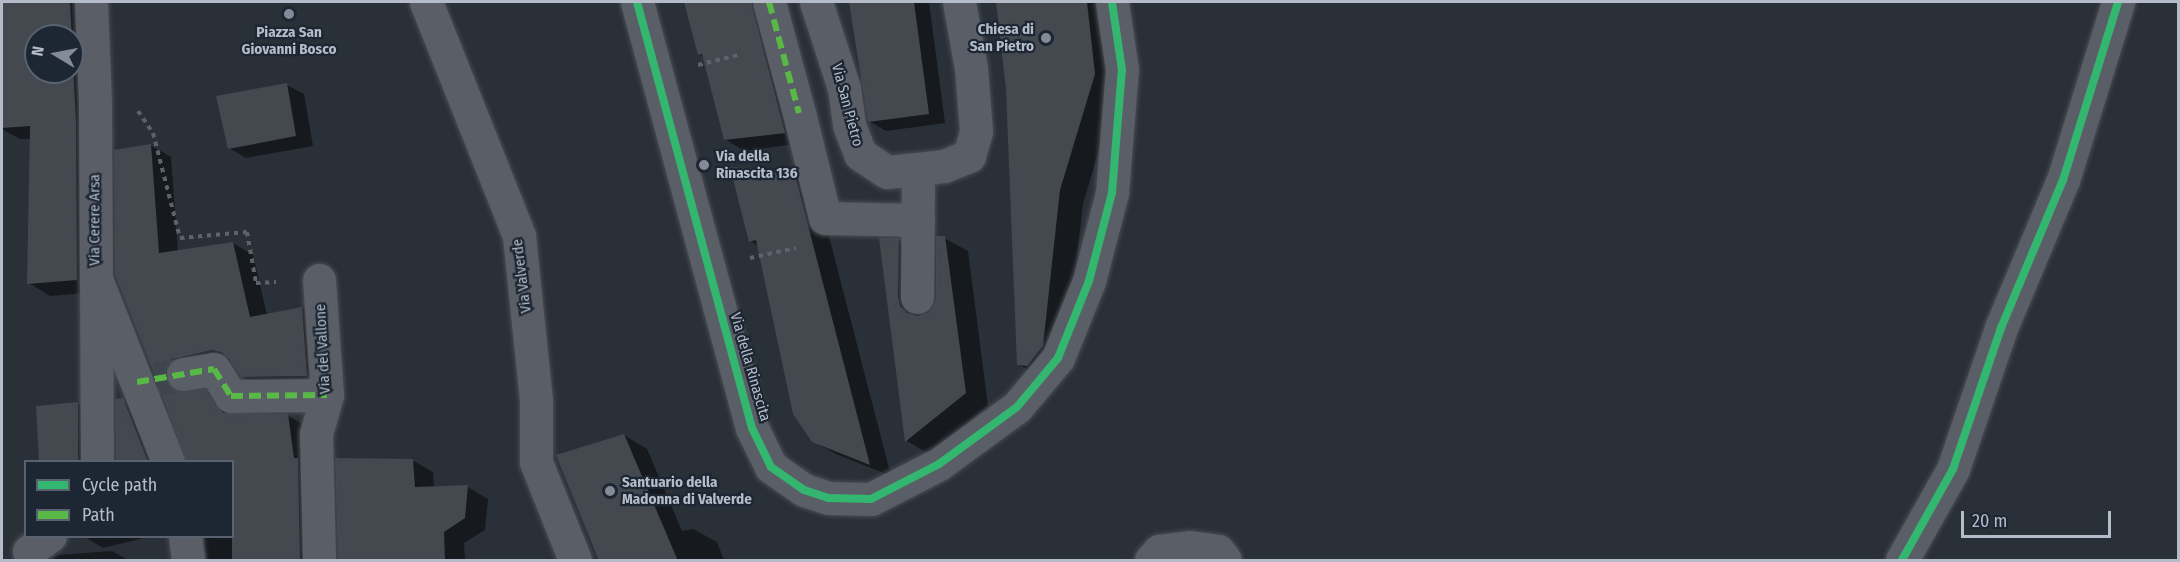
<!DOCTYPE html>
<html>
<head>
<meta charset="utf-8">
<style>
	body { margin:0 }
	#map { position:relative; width:2180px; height:562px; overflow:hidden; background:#2a3038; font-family:"Fira Sans Condensed",sans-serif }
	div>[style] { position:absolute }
	.shadow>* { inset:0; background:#0007 }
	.building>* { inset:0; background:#444950 }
	.pedestrian-tunnel>* { height:33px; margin-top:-16.5px; transform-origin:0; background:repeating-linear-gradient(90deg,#3f454e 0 33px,transparent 0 49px) }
	.path>* { height:4px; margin-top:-2px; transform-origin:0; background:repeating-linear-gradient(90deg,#5d636a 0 4.5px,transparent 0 9px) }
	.roads { filter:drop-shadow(0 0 2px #484c53) drop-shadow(0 0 2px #484c53) }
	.pedestrian>* { height:33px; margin:-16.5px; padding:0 16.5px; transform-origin:16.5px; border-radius:16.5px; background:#5a5e66 }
	.minor>* { height:33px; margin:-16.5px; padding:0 16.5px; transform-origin:16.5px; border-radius:16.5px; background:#5a5e66 }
	.tertiary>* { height:33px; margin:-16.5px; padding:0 16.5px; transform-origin:16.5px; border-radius:16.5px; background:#5a5e66 }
	.quiet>* { height:6px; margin-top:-3px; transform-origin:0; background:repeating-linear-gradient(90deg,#58b947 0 12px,transparent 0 18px) }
	.cycleway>* { height:8px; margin:-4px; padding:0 4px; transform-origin:4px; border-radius:4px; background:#33b770 }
	.dots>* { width:16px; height:16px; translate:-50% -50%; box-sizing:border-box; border:3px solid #1d2633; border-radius:50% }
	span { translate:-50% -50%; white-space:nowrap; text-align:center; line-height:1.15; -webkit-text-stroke:4.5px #1d2633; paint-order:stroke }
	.poi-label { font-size:15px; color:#b4bcc9; font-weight:700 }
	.right { translate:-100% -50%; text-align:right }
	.left { translate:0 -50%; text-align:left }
	.street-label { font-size:15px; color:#b4bcc9 }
	.frame { position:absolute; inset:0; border:3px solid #b4bcc9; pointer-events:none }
	.legend { position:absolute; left:24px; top:460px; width:210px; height:78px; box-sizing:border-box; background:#1d2633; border:2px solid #59626f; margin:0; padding:8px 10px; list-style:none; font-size:18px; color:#b4bcc9 }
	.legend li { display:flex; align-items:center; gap:12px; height:30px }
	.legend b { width:30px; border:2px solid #59626f }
	.north { position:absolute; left:24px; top:24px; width:60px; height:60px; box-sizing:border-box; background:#1d2633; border:2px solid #59626f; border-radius:50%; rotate:280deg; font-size:16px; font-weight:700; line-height:24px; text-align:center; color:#b4bcc9 }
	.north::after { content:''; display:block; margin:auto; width:21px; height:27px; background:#848b96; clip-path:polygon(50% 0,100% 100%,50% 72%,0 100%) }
	.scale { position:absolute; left:1961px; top:511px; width:150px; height:27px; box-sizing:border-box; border:3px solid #b4bcc9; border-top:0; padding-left:8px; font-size:18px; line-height:21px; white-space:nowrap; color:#b4bcc9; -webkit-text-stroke:4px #1d2633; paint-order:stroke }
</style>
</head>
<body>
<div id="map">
	<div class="shadow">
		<div style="clip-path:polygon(evenodd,2px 2px,90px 2px,98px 292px,50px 296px,29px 283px,32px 139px,20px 139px,2px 129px,2px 2px,36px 36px,72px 36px,72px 72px,36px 72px,36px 36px)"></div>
		<div style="clip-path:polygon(686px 2px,768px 2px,803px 143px,744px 151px,725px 139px,704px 57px,699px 54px)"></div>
		<div style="clip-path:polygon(851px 2px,929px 2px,945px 123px,886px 131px,869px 121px)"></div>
		<div style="clip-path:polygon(998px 2px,1108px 2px,1117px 89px,1083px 204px,1065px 360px,1042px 378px,1018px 364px,1007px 89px)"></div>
		<div style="clip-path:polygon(287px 85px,304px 94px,313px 146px,246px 158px,229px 148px)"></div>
		<div style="clip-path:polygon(evenodd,150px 145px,171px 157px,178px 252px,233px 243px,253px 255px,267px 315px,302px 308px,322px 320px,327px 387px,263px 388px,242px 376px,233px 361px,192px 370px,185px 380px,185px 390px,186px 392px,204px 391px,225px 403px,233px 416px,288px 416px,308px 427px,320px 560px,207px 560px,204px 536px,232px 536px,232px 462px,172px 396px,163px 390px,150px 145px,172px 386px,185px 393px,178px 393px,171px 388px,172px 386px)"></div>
		<div style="clip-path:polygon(794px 173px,816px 186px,891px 476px,836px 454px,813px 441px,759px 246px,750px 241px)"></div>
		<div style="clip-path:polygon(944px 238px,968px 251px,988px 406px,929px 454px,907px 441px,881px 239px,898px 240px,921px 253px,922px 316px,934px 308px,937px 298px)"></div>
		<div style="clip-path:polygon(122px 400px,143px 412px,164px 462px,117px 462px)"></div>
		<div style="clip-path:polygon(78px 404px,94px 413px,96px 462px,40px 462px)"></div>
		<div style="clip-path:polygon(624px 435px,647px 449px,682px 531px,693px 529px,717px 542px,724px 560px,600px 560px)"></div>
		<div style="clip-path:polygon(412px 460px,433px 472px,434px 488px,468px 487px,488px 499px,485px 530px,464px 543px,465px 560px,339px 560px)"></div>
		<div style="clip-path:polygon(83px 536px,152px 536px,103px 548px)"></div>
		<div style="clip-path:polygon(112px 551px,128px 560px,52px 560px,58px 555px)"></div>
	</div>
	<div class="building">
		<div style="clip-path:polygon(evenodd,2px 2px,70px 2px,76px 122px,77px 280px,27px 284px,30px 126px,2px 128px,2px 2px,36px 36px,72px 36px,72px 72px,36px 72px,36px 36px)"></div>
		<div style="clip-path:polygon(684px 2px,751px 2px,785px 133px,724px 140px,702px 54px,698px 55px)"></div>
		<div style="clip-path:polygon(849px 2px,914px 2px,929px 114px,868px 122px)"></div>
		<div style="clip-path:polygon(996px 2px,1087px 2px,1095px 74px,1060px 190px,1043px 346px,1027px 366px,1017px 365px,1006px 89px)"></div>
		<div style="clip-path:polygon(287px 83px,296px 136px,228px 149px,216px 96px)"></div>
		<div style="clip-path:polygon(151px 144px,159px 253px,233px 242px,250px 317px,302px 307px,307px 376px,241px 377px,229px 359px,221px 352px,212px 350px,172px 359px,166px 367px,164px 376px,169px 386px,177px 392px,205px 389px,223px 413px,288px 414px,294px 458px,298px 458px,300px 561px,232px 561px,232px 462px,186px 462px,162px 395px,167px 394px,161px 391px,115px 275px,114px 150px)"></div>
		<div style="clip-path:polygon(730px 167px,794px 171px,870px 465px,812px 442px,793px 414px,756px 240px,749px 242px)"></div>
		<div style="clip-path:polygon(936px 236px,945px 236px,966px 393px,905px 442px,879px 238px,899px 238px,898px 297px,900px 306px,907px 313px,917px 316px,927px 313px,933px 307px,936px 298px)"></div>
		<div style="clip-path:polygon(123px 398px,148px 462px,116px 462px,115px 399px)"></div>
		<div style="clip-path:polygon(78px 402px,78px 462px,39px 462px,36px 406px)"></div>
		<div style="clip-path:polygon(624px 434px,678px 561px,599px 561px,556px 455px)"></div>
		<div style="clip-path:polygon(335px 458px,413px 459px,415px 487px,468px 485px,465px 518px,444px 532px,445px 561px,338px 561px)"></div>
	</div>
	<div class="pedestrian-tunnel">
		<div style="left:156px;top:379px;width:27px;rotate:-10deg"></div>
	</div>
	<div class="path">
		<div style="left:698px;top:65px;width:41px;rotate:-14deg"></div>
		<div style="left:138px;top:111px;width:27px;rotate:56deg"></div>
		<div style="left:153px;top:133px;width:108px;rotate:75.6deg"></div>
		<div style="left:180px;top:238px;width:67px;rotate:-5.1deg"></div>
		<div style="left:247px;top:232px;width:52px;rotate:80deg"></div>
		<div style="left:256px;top:283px;width:20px;rotate:-3deg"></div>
		<div style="left:750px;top:258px;width:47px;rotate:-12.3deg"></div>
	</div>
	<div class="roads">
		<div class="pedestrian">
			<div style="left:769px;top:2px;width:115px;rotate:74.9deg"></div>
			<div style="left:183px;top:374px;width:31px;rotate:-9deg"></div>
			<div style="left:214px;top:369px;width:32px;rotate:58deg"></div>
			<div style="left:231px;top:396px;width:96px;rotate:-0.6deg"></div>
		</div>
		<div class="minor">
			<div style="left:426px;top:2px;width:252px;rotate:68.3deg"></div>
			<div style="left:519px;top:236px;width:165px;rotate:84.1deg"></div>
			<div style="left:536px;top:400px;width:62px;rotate:90deg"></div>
			<div style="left:536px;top:462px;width:105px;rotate:68.3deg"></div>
			<div style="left:816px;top:2px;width:90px;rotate:72deg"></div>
			<div style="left:844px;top:88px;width:37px;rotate:82deg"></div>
			<div style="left:849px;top:125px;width:31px;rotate:69deg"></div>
			<div style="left:860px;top:154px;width:32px;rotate:34deg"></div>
			<div style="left:887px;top:172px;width:57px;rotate:-6deg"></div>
			<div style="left:944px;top:166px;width:27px;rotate:-22deg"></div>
			<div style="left:969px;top:156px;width:26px;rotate:-74deg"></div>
			<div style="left:976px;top:131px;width:63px;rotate:-94.5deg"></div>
			<div style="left:971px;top:68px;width:67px;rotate:-100.3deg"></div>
			<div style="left:799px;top:113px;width:108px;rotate:76.1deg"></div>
			<div style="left:825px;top:218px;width:93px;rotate:1.2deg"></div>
			<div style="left:96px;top:279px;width:183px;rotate:89.7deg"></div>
			<div style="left:319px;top:280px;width:115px;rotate:86deg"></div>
			<div style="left:327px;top:395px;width:41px;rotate:105.8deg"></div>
			<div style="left:316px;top:434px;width:126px;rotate:88.6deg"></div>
			<div style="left:917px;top:297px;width:127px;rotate:-89.5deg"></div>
			<div style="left:29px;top:551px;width:26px;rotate:-36deg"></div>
			<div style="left:1151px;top:560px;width:12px;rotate:-48deg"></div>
			<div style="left:1159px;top:551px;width:31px;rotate:-7deg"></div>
			<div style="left:1190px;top:547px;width:28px;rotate:8deg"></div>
			<div style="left:1218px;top:551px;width:11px;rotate:52deg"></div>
			<div style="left:1902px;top:560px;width:104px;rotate:-60.7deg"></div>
			<div style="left:1953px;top:469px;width:149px;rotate:-71.2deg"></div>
			<div style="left:2001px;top:328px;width:160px;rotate:-67.3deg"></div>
			<div style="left:2063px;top:180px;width:186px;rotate:-72.8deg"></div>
		</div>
		<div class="tertiary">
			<div style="left:91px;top:2px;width:100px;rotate:87.7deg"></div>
			<div style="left:95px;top:102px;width:177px;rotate:89.7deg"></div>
			<div style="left:96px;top:279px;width:197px;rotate:68.5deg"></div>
			<div style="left:637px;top:2px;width:441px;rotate:74.9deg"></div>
			<div style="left:752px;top:428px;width:43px;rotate:64deg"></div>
			<div style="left:771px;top:467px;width:40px;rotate:34.9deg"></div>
			<div style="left:804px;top:490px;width:25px;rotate:18deg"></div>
			<div style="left:828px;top:498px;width:43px;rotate:1.3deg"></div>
			<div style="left:871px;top:499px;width:76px;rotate:-27.2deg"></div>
			<div style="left:939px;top:464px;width:97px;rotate:-36.2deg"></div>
			<div style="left:1017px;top:407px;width:64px;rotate:-50.1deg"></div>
			<div style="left:1058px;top:358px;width:83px;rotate:-68.1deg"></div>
			<div style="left:1089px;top:281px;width:91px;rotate:-75.4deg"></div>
			<div style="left:1112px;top:193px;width:123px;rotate:-85.4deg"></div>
			<div style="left:1122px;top:70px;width:69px;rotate:-98.4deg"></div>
			<div style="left:185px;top:536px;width:24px;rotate:83deg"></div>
		</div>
	</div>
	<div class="quiet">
		<div style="left:769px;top:2px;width:115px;rotate:74.9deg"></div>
		<div style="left:137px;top:382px;width:78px;rotate:-9.6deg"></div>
		<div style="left:214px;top:369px;width:32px;rotate:58deg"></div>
		<div style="left:231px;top:396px;width:96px;rotate:-0.6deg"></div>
	</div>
	<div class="cycleway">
		<div style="left:637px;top:2px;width:441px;rotate:74.9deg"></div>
		<div style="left:752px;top:428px;width:43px;rotate:64deg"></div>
		<div style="left:771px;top:467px;width:40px;rotate:34.9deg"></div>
		<div style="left:804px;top:490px;width:25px;rotate:18deg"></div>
		<div style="left:828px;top:498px;width:43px;rotate:1.3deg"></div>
		<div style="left:871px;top:499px;width:76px;rotate:-27.2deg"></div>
		<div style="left:939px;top:464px;width:97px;rotate:-36.2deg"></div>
		<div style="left:1017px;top:407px;width:64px;rotate:-50.1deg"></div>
		<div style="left:1058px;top:358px;width:83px;rotate:-68.1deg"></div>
		<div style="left:1089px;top:281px;width:91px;rotate:-75.4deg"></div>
		<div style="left:1112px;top:193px;width:123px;rotate:-85.4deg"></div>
		<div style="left:1122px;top:70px;width:69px;rotate:-98.4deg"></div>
		<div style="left:1902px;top:560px;width:104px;rotate:-60.7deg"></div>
		<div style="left:1953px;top:469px;width:149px;rotate:-71.2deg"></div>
		<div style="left:2001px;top:328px;width:160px;rotate:-67.3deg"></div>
		<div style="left:2063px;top:180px;width:186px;rotate:-72.8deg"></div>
	</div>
	<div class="dots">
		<div style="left:289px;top:14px;background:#848b96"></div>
		<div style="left:1046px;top:38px;background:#848b96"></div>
		<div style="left:704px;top:165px;background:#848b96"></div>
		<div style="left:610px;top:491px;background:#848b96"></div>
	</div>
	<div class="poi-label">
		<span class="right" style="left:1034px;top:38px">Chiesa di<br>San Pietro</span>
		<span style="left:289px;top:41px">Piazza San<br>Giovanni Bosco</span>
		<span class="left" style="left:716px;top:165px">Via della<br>Rinascita 136</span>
		<span class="left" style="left:622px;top:491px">Santuario della<br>Madonna di Valverde</span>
	</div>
	<div class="street-label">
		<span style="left:847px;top:105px;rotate:75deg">Via San Pietro</span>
		<span style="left:95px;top:220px;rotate:-90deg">Via Cerere Arsa</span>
		<span style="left:522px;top:276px;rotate:-97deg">Via Valverde</span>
		<span style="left:323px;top:349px;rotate:-93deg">Via del Vallone</span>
		<span style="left:750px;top:367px;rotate:74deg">Via della Rinascita</span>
	</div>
	<div class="frame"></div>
	<ul class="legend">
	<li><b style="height:8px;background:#33b770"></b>Cycle path</li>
	<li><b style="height:8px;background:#58b947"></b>Path</li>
	</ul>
	<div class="north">N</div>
	<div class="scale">20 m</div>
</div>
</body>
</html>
